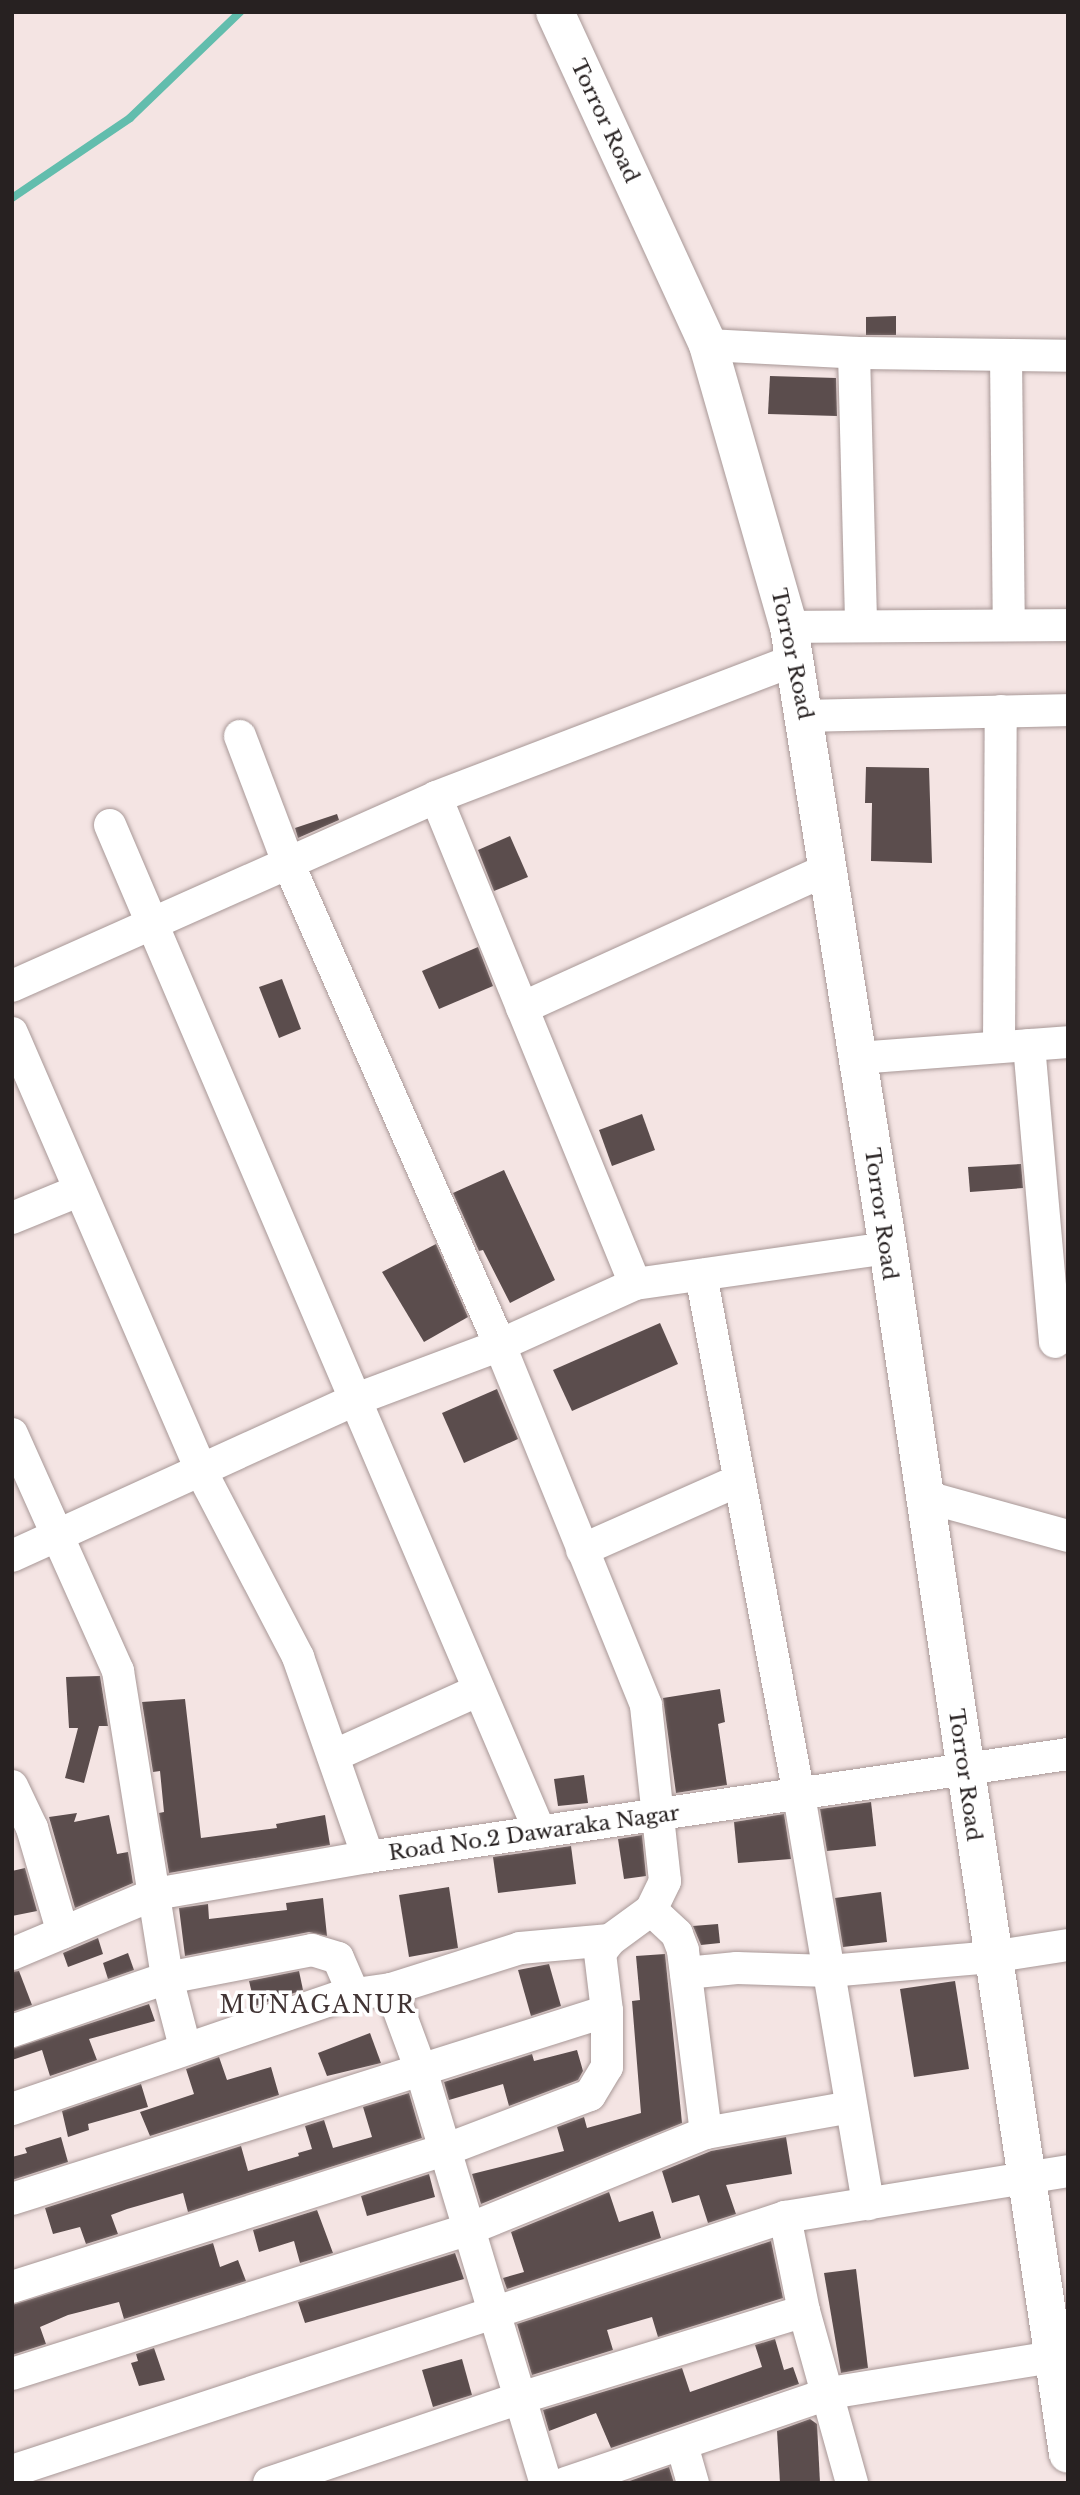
<!DOCTYPE html>
<html>
<head>
<meta charset="utf-8">
<style>
	body { margin:0 }
	#map { position:relative; width:1080px; height:2495px; overflow:hidden; background:#f4e4e3; font-family:"Libre Baskerville",serif }
	div>[style] { position:absolute }
	.stream>* { height:8px; margin:-4px; padding:0 4px; transform-origin:4px; border-radius:4px; background:#62bdad }
	.building>* { inset:0; background:#5b4d4d }
	.roads { filter:drop-shadow(0 0 2px #a89897) drop-shadow(0 0 2px #a89897) }
	.minor>* { height:32px; margin:-16px; padding:0 16px; transform-origin:16px; border-radius:16px; background:#fff }
	.tertiary>* { height:38px; margin:-19px; padding:0 19px; transform-origin:19px; border-radius:19px; background:#fff }
	span { translate:-50% -50%; white-space:nowrap; text-align:center; line-height:1.15; -webkit-text-stroke:7px #fff; paint-order:stroke }
	.street-label { font-size:21px; color:#272121 }
	.neighbourhood-label { font-size:23px; color:#423535; letter-spacing:2px }
	.frame { position:absolute; inset:0; border:14px solid #272121; pointer-events:none }
</style>
</head>
<body>
<div id="map">
	<div class="stream">
		<div style="left:12px;top:198px;width:143px;rotate:-34.1deg"></div>
		<div style="left:130px;top:118px;width:153px;rotate:-43.9deg"></div>
	</div>
	<div class="building">
		<div style="clip-path:polygon(896px 316px,896px 335px,866px 335px,866px 317px)"></div>
		<div style="clip-path:polygon(770px 376px,836px 378px,837px 416px,768px 414px)"></div>
		<div style="clip-path:polygon(866px 767px,929px 768px,932px 863px,871px 861px,872px 803px,865px 803px)"></div>
		<div style="clip-path:polygon(337px 814px,339px 820px,298px 838px,295px 828px)"></div>
		<div style="clip-path:polygon(510px 836px,528px 877px,494px 891px,478px 850px)"></div>
		<div style="clip-path:polygon(478px 947px,493px 986px,439px 1009px,422px 971px)"></div>
		<div style="clip-path:polygon(282px 979px,301px 1029px,279px 1038px,259px 987px)"></div>
		<div style="clip-path:polygon(642px 1114px,655px 1150px,612px 1166px,599px 1130px)"></div>
		<div style="clip-path:polygon(1021px 1164px,1023px 1188px,970px 1192px,968px 1167px)"></div>
		<div style="clip-path:polygon(504px 1170px,555px 1280px,510px 1303px,483px 1250px,479px 1251px,453px 1193px)"></div>
		<div style="clip-path:polygon(436px 1244px,468px 1317px,424px 1342px,382px 1272px)"></div>
		<div style="clip-path:polygon(660px 1323px,678px 1364px,572px 1411px,553px 1370px)"></div>
		<div style="clip-path:polygon(497px 1389px,518px 1439px,464px 1463px,442px 1413px)"></div>
		<div style="clip-path:polygon(100px 1676px,108px 1726px,99px 1726px,84px 1783px,65px 1778px,78px 1728px,69px 1728px,66px 1677px)"></div>
		<div style="clip-path:polygon(720px 1689px,725px 1722px,718px 1724px,727px 1785px,676px 1793px,663px 1698px)"></div>
		<div style="clip-path:polygon(185px 1699px,201px 1838px,277px 1828px,276px 1824px,325px 1815px,330px 1845px,169px 1873px,159px 1813px,164px 1812px,160px 1771px,153px 1772px,142px 1702px)"></div>
		<div style="clip-path:polygon(584px 1775px,588px 1803px,558px 1806px,554px 1779px)"></div>
		<div style="clip-path:polygon(871px 1802px,876px 1846px,827px 1851px,820px 1809px)"></div>
		<div style="clip-path:polygon(77px 1813px,74px 1822px,109px 1815px,117px 1854px,128px 1852px,133px 1883px,75px 1908px,49px 1817px)"></div>
		<div style="clip-path:polygon(784px 1814px,791px 1859px,738px 1863px,734px 1822px)"></div>
		<div style="clip-path:polygon(642px 1835px,646px 1876px,624px 1879px,618px 1839px)"></div>
		<div style="clip-path:polygon(571px 1846px,576px 1884px,498px 1893px,493px 1857px)"></div>
		<div style="clip-path:polygon(25px 1868px,37px 1911px,12px 1916px,12px 1871px)"></div>
		<div style="clip-path:polygon(449px 1887px,458px 1948px,409px 1957px,399px 1895px)"></div>
		<div style="clip-path:polygon(881px 1892px,887px 1942px,843px 1947px,835px 1898px)"></div>
		<div style="clip-path:polygon(323px 1898px,327px 1936px,309px 1932px,185px 1956px,179px 1908px,208px 1904px,209px 1919px,287px 1910px,286px 1903px)"></div>
		<div style="clip-path:polygon(718px 1924px,720px 1943px,701px 1945px,693px 1926px)"></div>
		<div style="clip-path:polygon(98px 1938px,103px 1954px,68px 1967px,63px 1953px)"></div>
		<div style="clip-path:polygon(128px 1953px,134px 1970px,108px 1979px,103px 1963px)"></div>
		<div style="clip-path:polygon(665px 1954px,682px 2123px,481px 2204px,472px 2174px,564px 2151px,557px 2127px,584px 2117px,587px 2128px,641px 2113px,632px 2001px,640px 2000px,636px 1956px)"></div>
		<div style="clip-path:polygon(549px 1964px,561px 2006px,531px 2016px,518px 1970px)"></div>
		<div style="clip-path:polygon(19px 1971px,32px 2005px,12px 2012px,12px 1972px)"></div>
		<div style="clip-path:polygon(299px 1971px,303px 1990px,255px 2006px,249px 1981px)"></div>
		<div style="clip-path:polygon(955px 1981px,969px 2069px,914px 2077px,900px 1989px)"></div>
		<div style="clip-path:polygon(149px 2004px,155px 2021px,89px 2039px,97px 2060px,50px 2076px,42px 2050px,12px 2060px,12px 2049px)"></div>
		<div style="clip-path:polygon(370px 2033px,381px 2063px,327px 2076px,318px 2053px)"></div>
		<div style="clip-path:polygon(577px 2050px,583px 2071px,578px 2080px,509px 2106px,503px 2084px,449px 2100px,444px 2082px,532px 2054px,534px 2061px)"></div>
		<div style="clip-path:polygon(219px 2057px,227px 2080px,271px 2067px,279px 2095px,150px 2136px,140px 2112px,194px 2094px,186px 2069px)"></div>
		<div style="clip-path:polygon(141px 2084px,148px 2107px,88px 2124px,89px 2130px,68px 2137px,62px 2111px)"></div>
		<div style="clip-path:polygon(409px 2093px,422px 2138px,188px 2212px,183px 2193px,127px 2209px,111px 2215px,118px 2234px,86px 2244px,80px 2227px,53px 2234px,45px 2208px,241px 2146px,248px 2171px,299px 2156px,298px 2153px,312px 2149px,305px 2126px,324px 2120px,333px 2148px,372px 2137px,363px 2107px)"></div>
		<div style="clip-path:polygon(61px 2137px,68px 2162px,12px 2180px,12px 2157px,27px 2153px,25px 2148px)"></div>
		<div style="clip-path:polygon(786px 2137px,792px 2174px,726px 2185px,736px 2214px,708px 2223px,699px 2195px,672px 2203px,662px 2171px,711px 2151px)"></div>
		<div style="clip-path:polygon(429px 2174px,435px 2197px,367px 2216px,361px 2196px)"></div>
		<div style="clip-path:polygon(609px 2192px,619px 2222px,653px 2211px,661px 2238px,507px 2289px,503px 2278px,524px 2272px,511px 2232px)"></div>
		<div style="clip-path:polygon(317px 2210px,333px 2253px,300px 2263px,294px 2241px,259px 2252px,253px 2230px)"></div>
		<div style="clip-path:polygon(771px 2241px,783px 2298px,658px 2337px,652px 2317px,607px 2330px,613px 2350px,532px 2375px,517px 2324px)"></div>
		<div style="clip-path:polygon(213px 2243px,220px 2267px,238px 2260px,246px 2281px,124px 2319px,119px 2302px,68px 2315px,40px 2327px,46px 2344px,12px 2355px,12px 2305px)"></div>
		<div style="clip-path:polygon(455px 2253px,464px 2279px,305px 2323px,298px 2302px)"></div>
		<div style="clip-path:polygon(856px 2269px,868px 2368px,841px 2373px,824px 2273px)"></div>
		<div style="clip-path:polygon(775px 2339px,784px 2370px,793px 2367px,799px 2384px,611px 2448px,596px 2413px,549px 2431px,543px 2410px,682px 2368px,690px 2392px,762px 2367px,755px 2345px)"></div>
		<div style="clip-path:polygon(154px 2348px,165px 2380px,139px 2386px,131px 2363px,138px 2361px,136px 2354px)"></div>
		<div style="clip-path:polygon(462px 2359px,472px 2395px,433px 2407px,422px 2370px)"></div>
		<div style="clip-path:polygon(810px 2419px,817px 2424px,820px 2483px,780px 2483px,777px 2431px)"></div>
		<div style="clip-path:polygon(669px 2467px,674px 2483px,624px 2483px)"></div>
	</div>
	<div class="roads">
		<div class="minor">
			<div style="left:708px;top:345px;width:155px;rotate:3deg"></div>
			<div style="left:863px;top:353px;width:205px;rotate:0.8deg"></div>
			<div style="left:854px;top:353px;width:273px;rotate:88.5deg"></div>
			<div style="left:1006px;top:356px;width:269px;rotate:89.4deg"></div>
			<div style="left:789px;top:627px;width:279px;rotate:-0.4deg"></div>
			<div style="left:806px;top:716px;width:262px;rotate:-1.3deg"></div>
			<div style="left:436px;top:797px;width:526px;rotate:67.77deg"></div>
			<div style="left:110px;top:825px;width:1095px;rotate:66.88deg"></div>
			<div style="left:12px;top:986px;width:464px;rotate:-24deg"></div>
			<div style="left:436px;top:797px;width:384px;rotate:-20.9deg"></div>
			<div style="left:522px;top:1008px;width:337px;rotate:-24.4deg"></div>
			<div style="left:12px;top:1033px;width:479px;rotate:66.6deg"></div>
			<div style="left:202px;top:1473px;width:208px;rotate:62.4deg"></div>
			<div style="left:298px;top:1657px;width:212px;rotate:70.7deg"></div>
			<div style="left:999px;top:1045px;width:334px;rotate:-89.7deg"></div>
			<div style="left:1029px;top:1045px;width:298px;rotate:85deg"></div>
			<div style="left:857px;top:1058px;width:212px;rotate:-4.3deg"></div>
			<div style="left:12px;top:1218px;width:71px;rotate:-22.2deg"></div>
			<div style="left:701px;top:1275px;width:529px;rotate:79.33deg"></div>
			<div style="left:799px;top:1795px;width:415px;rotate:80.4deg"></div>
			<div style="left:12px;top:1434px;width:260px;rotate:65.9deg"></div>
			<div style="left:118px;top:1671px;width:311px;rotate:80.9deg"></div>
			<div style="left:167px;top:1978px;width:71px;rotate:75.4deg"></div>
			<div style="left:923px;top:1496px;width:150px;rotate:15.4deg"></div>
			<div style="left:582px;top:1550px;width:171px;rotate:-23.9deg"></div>
			<div style="left:12px;top:1556px;width:376px;rotate:-24.5deg"></div>
			<div style="left:354px;top:1400px;width:156px;rotate:-20.6deg"></div>
			<div style="left:500px;top:1345px;width:148px;rotate:-24.3deg"></div>
			<div style="left:635px;top:1284px;width:256px;rotate:-8.1deg"></div>
			<div style="left:333px;top:1756px;width:160px;rotate:-24.3deg"></div>
			<div style="left:12px;top:1786px;width:47px;rotate:64.5deg"></div>
			<div style="left:32px;top:1828px;width:109px;rotate:73.6deg"></div>
			<div style="left:12px;top:1954px;width:155px;rotate:-22.8deg"></div>
			<div style="left:155px;top:1894px;width:216px;rotate:-9.9deg"></div>
			<div style="left:368px;top:1857px;width:708px;rotate:-8.37deg"></div>
			<div style="left:686px;top:1973px;width:51px;rotate:-5.6deg"></div>
			<div style="left:737px;top:1968px;width:92px;rotate:1.9deg"></div>
			<div style="left:829px;top:1971px;width:163px;rotate:-4.9deg"></div>
			<div style="left:991px;top:1957px;width:78px;rotate:-8.9deg"></div>
			<div style="left:391px;top:1989px;width:86px;rotate:69.7deg"></div>
			<div style="left:421px;top:2070px;width:432px;rotate:73.2deg"></div>
			<div style="left:12px;top:2031px;width:164px;rotate:-18.9deg"></div>
			<div style="left:167px;top:1978px;width:148px;rotate:-10.9deg"></div>
			<div style="left:312px;top:1950px;width:27px;rotate:17deg"></div>
			<div style="left:338px;top:1958px;width:40px;rotate:66.6deg"></div>
			<div style="left:12px;top:2109px;width:349px;rotate:-18.9deg"></div>
			<div style="left:342px;top:1996px;width:49px;rotate:-8.1deg"></div>
			<div style="left:391px;top:1989px;width:135px;rotate:-17.6deg"></div>
			<div style="left:520px;top:1948px;width:90px;rotate:-5.1deg"></div>
			<div style="left:706px;top:2133px;width:147px;rotate:-10.2deg"></div>
			<div style="left:12px;top:2199px;width:624px;rotate:-17.53deg"></div>
			<div style="left:785px;top:2217px;width:96px;rotate:78.6deg"></div>
			<div style="left:804px;top:2311px;width:179px;rotate:74.4deg"></div>
			<div style="left:12px;top:2287px;width:454px;rotate:-17.6deg"></div>
			<div style="left:445px;top:2150px;width:155px;rotate:-20.8deg"></div>
			<div style="left:590px;top:2095px;width:33px;rotate:-59deg"></div>
			<div style="left:607px;top:2067px;width:56px;rotate:-90deg"></div>
			<div style="left:607px;top:2011px;width:58px;rotate:-96.9deg"></div>
			<div style="left:600px;top:1953px;width:16px;rotate:-52deg"></div>
			<div style="left:610px;top:1940px;width:51px;rotate:-36.2deg"></div>
			<div style="left:651px;top:1910px;width:32px;rotate:-64deg"></div>
			<div style="left:665px;top:1881px;width:177px;rotate:-96.2deg"></div>
			<div style="left:646px;top:1705px;width:388px;rotate:-112.1deg"></div>
			<div style="left:500px;top:1345px;width:524px;rotate:-113.73deg"></div>
			<div style="left:289px;top:865px;width:138px;rotate:-110.8deg"></div>
			<div style="left:12px;top:2374px;width:479px;rotate:-17.6deg"></div>
			<div style="left:469px;top:2229px;width:256px;rotate:-22.1deg"></div>
			<div style="left:706px;top:2133px;width:184px;rotate:-97.2deg"></div>
			<div style="left:683px;top:1950px;width:17px;rotate:-111deg"></div>
			<div style="left:677px;top:1934px;width:35px;rotate:-137deg"></div>
			<div style="left:682px;top:2445px;width:40px;rotate:74deg"></div>
			<div style="left:12px;top:2471px;width:814px;rotate:-18.19deg"></div>
			<div style="left:785px;top:2217px;width:287px;rotate:-9.2deg"></div>
			<div style="left:269px;top:2483px;width:265px;rotate:-18.7deg"></div>
			<div style="left:520px;top:2398px;width:297px;rotate:-17deg"></div>
			<div style="left:566px;top:2483px;width:279px;rotate:-18.8deg"></div>
			<div style="left:830px;top:2393px;width:225px;rotate:-9.2deg"></div>
		</div>
		<div class="tertiary">
			<div style="left:555px;top:12px;width:366px;rotate:65.3deg"></div>
			<div style="left:708px;top:345px;width:293px;rotate:74deg"></div>
			<div style="left:789px;top:627px;width:629px;rotate:80.94deg"></div>
			<div style="left:888px;top:1248px;width:1219px;rotate:81.51deg"></div>
		</div>
	</div>
	<div class="street-label">
		<span style="left:605px;top:121px;rotate:65deg">Torror Road</span>
		<span style="left:792px;top:654px;rotate:78deg">Torror Road</span>
		<span style="left:881px;top:1214px;rotate:82deg">Torror Road</span>
		<span style="left:965px;top:1775px;rotate:82deg">Torror Road</span>
		<span style="left:534px;top:1833px;rotate:-8deg">Road No.2 Dawaraka Nagar</span>
	</div>
	<div class="neighbourhood-label">
		<span style="left:318px;top:2005px">MUNAGANUR</span>
	</div>
	<div class="frame"></div>
</div>
</body>
</html>
